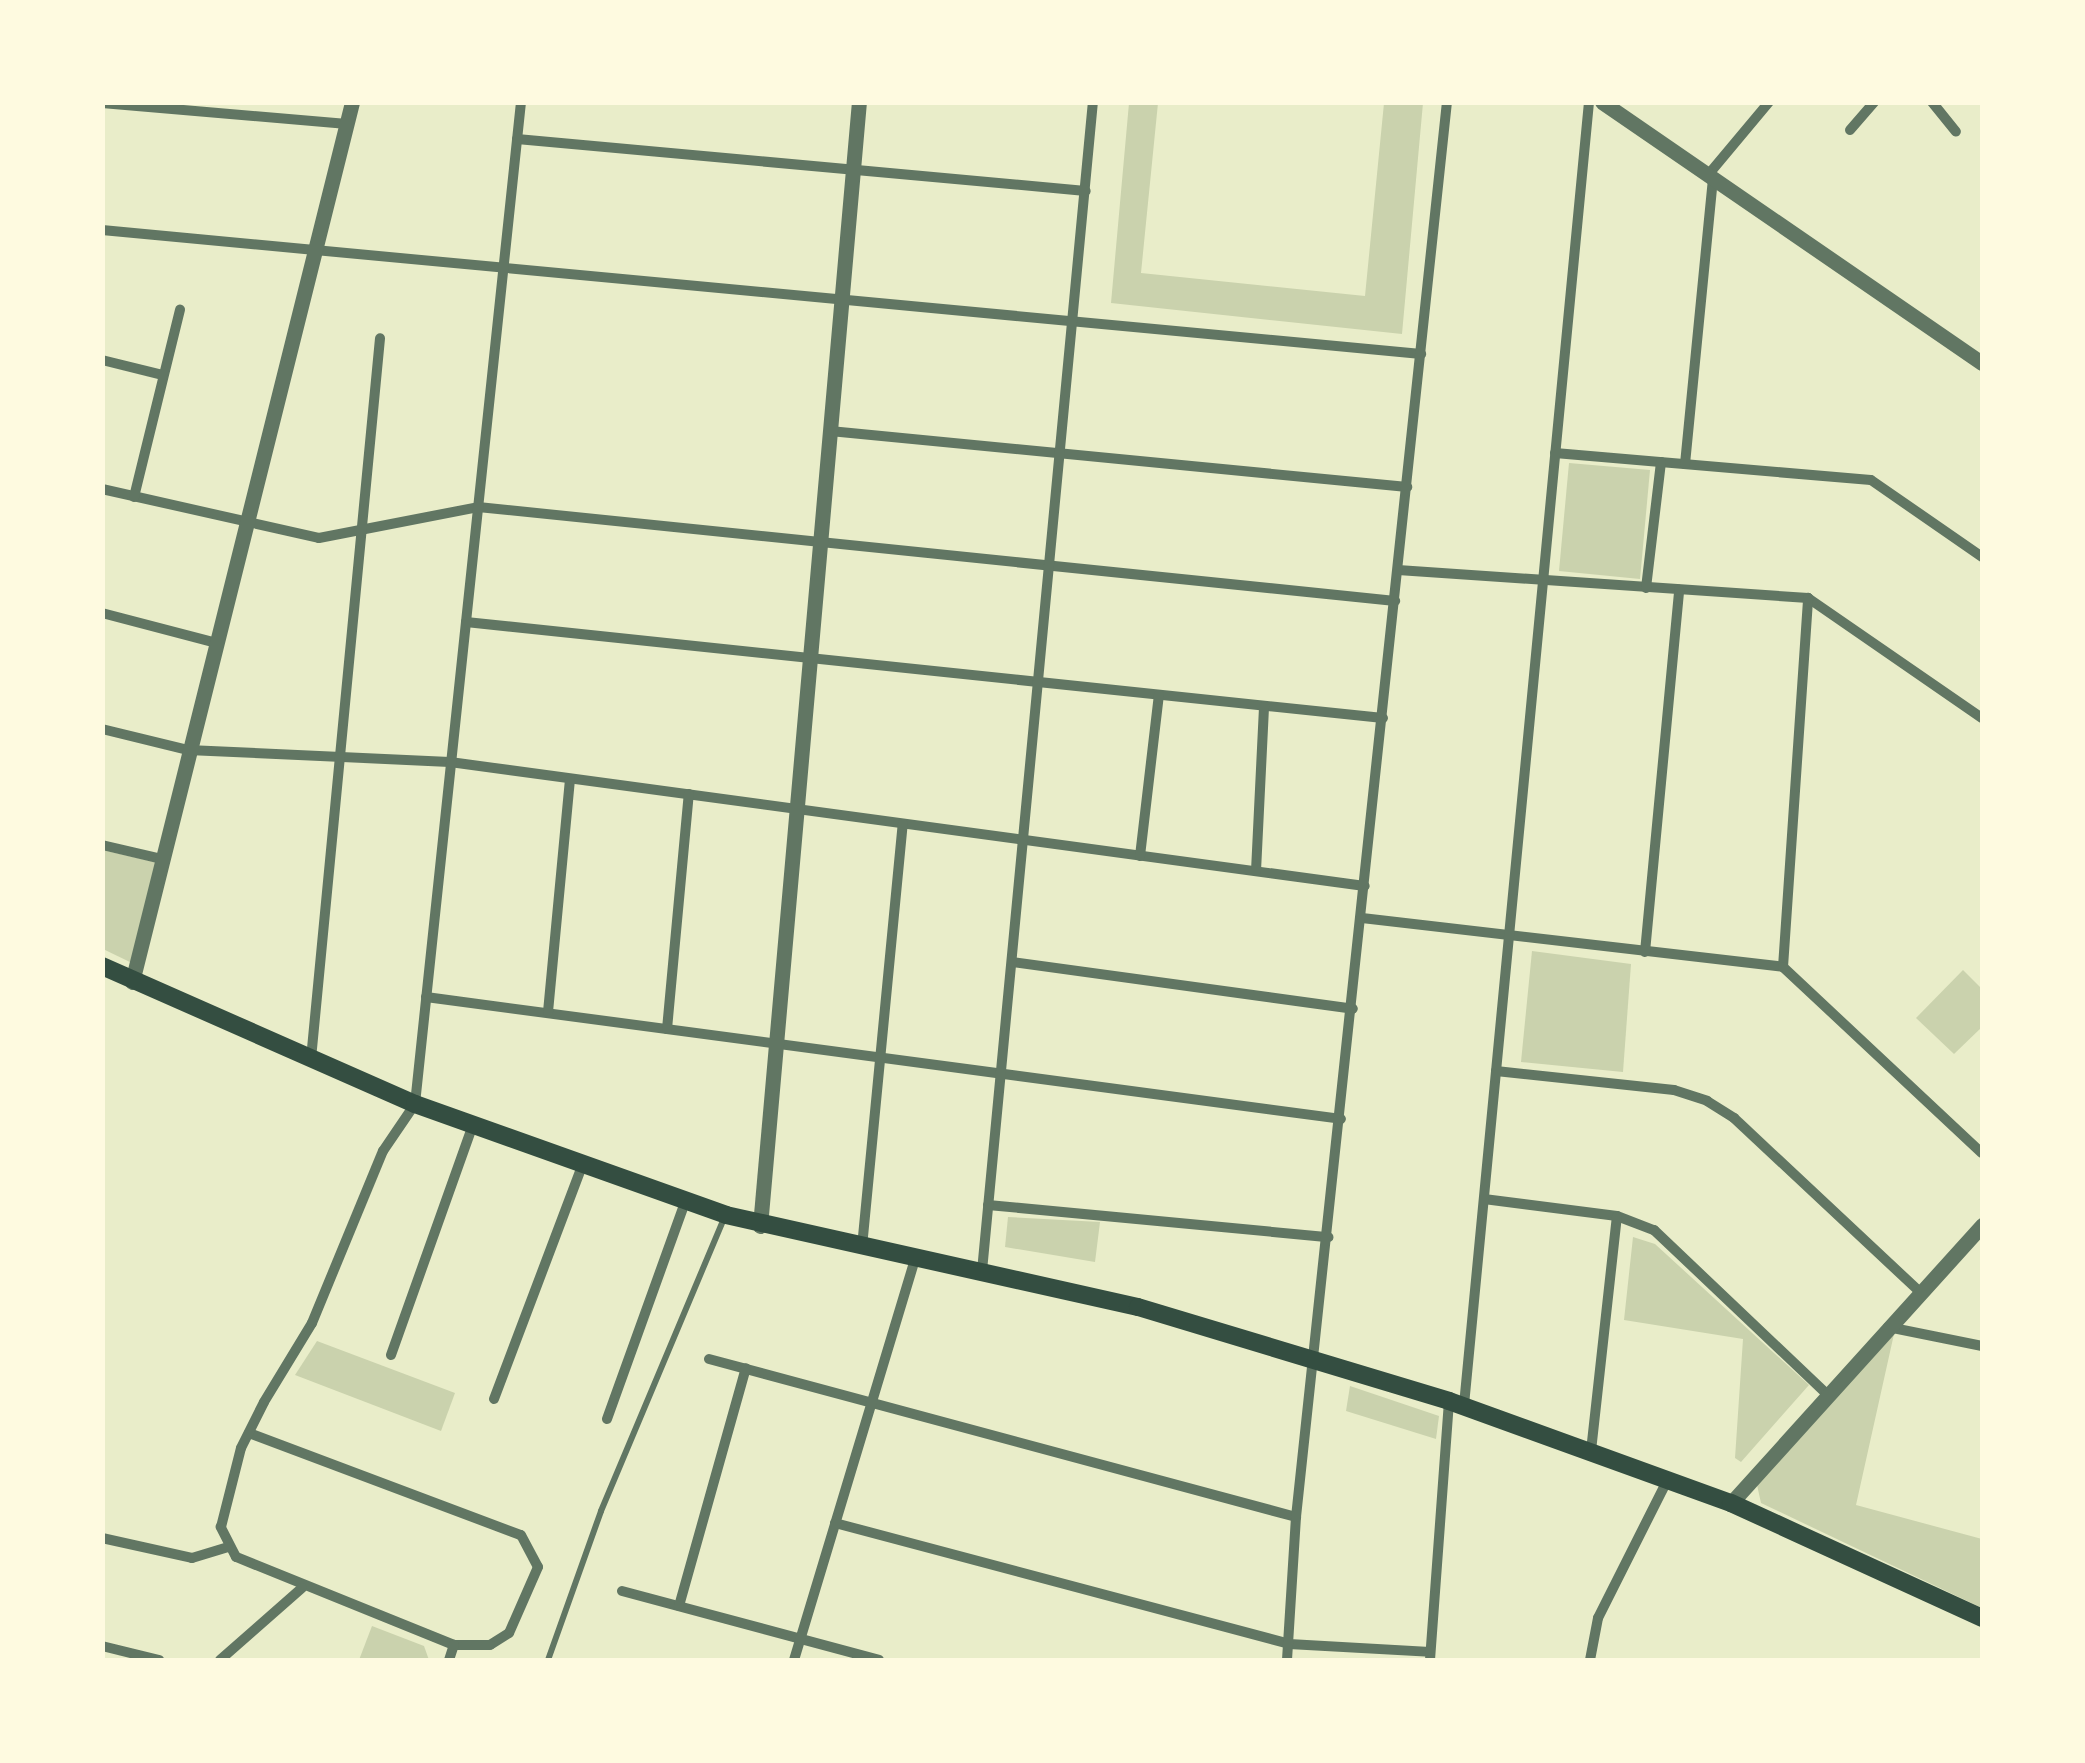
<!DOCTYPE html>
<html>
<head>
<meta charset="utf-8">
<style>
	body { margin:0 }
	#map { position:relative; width:2085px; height:1763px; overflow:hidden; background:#e9edc9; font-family:Signika,sans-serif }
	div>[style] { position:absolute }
	.green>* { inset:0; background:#cad2ad }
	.service>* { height:6px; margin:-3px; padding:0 3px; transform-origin:3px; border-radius:3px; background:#617663 }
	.minor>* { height:10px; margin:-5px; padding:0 5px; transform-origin:5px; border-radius:5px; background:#617663 }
	.tertiary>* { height:15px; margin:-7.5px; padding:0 7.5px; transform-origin:7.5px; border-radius:7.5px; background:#617663 }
	.primary>* { height:18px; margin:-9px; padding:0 9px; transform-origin:9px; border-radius:9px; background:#344e41 }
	span { translate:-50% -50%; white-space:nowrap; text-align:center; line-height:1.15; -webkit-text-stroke:8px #fefae0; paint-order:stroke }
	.frame { position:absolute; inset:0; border:105px solid #fefae0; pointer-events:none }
</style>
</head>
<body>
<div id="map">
	<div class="green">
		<div style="clip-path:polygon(1129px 103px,1158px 103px,1141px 273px,1365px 296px,1384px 103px,1423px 103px,1402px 334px,1111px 303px)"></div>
		<div style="clip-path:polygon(1569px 463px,1650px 470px,1640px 579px,1559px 571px)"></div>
		<div style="clip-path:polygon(102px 850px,159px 863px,134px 964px,103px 949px)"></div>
		<div style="clip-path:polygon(1532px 951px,1631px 964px,1623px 1072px,1521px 1062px)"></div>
		<div style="clip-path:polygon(1963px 970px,1982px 989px,1982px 1027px,1954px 1054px,1916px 1018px)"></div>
		<div style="clip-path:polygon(1008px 1217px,1100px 1222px,1095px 1262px,1005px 1247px)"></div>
		<div style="clip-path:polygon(1633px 1237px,1655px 1244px,1809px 1385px,1741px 1462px,1735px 1458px,1743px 1339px,1624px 1320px)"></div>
		<div style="clip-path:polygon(1894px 1334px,1856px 1505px,1982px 1539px,1982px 1608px,1761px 1503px,1757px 1485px)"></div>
		<div style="clip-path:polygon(317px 1341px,455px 1393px,441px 1431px,295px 1375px)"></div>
		<div style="clip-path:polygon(1350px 1386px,1439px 1416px,1436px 1439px,1346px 1411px)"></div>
		<div style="clip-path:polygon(372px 1626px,424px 1646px,429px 1660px,359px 1660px)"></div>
	</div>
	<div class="service">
		<div style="left:548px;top:1660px;width:158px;rotate:-70.4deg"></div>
		<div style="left:601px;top:1511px;width:320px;rotate:-67.2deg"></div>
	</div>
	<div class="minor">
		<div style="left:1932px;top:102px;width:38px;rotate:51deg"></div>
		<div style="left:102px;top:103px;width:246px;rotate:4.9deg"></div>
		<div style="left:1850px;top:130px;width:37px;rotate:-49deg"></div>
		<div style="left:517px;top:139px;width:571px;rotate:5.22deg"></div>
		<div style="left:1708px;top:175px;width:95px;rotate:-50.1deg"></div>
		<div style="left:102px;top:230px;width:1325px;rotate:5.37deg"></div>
		<div style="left:102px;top:360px;width:63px;rotate:13.8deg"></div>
		<div style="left:830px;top:431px;width:580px;rotate:5.54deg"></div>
		<div style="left:1555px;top:453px;width:317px;rotate:4.9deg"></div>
		<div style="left:1871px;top:480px;width:135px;rotate:34.7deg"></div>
		<div style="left:1685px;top:464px;width:287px;rotate:-84.4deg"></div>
		<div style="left:102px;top:489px;width:222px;rotate:12.7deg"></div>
		<div style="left:319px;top:538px;width:162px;rotate:-11deg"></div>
		<div style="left:478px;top:507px;width:922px;rotate:5.85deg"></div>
		<div style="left:134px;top:497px;width:193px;rotate:-76.2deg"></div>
		<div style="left:1398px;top:570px;width:411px;rotate:3.9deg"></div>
		<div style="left:1808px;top:598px;width:211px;rotate:34.6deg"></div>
		<div style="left:1646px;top:588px;width:127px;rotate:-83.2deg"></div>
		<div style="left:102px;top:613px;width:118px;rotate:14.7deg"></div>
		<div style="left:466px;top:622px;width:922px;rotate:5.98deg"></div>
		<div style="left:102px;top:729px;width:89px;rotate:13.7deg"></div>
		<div style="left:188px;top:750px;width:262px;rotate:2.6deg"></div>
		<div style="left:450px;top:762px;width:923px;rotate:7.72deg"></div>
		<div style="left:102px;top:845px;width:62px;rotate:13.1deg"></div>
		<div style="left:1140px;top:856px;width:162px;rotate:-83.3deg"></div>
		<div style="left:1256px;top:871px;width:165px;rotate:-87.2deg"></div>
		<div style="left:1362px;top:918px;width:424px;rotate:6.6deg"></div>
		<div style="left:1645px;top:952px;width:364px;rotate:-84.6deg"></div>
		<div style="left:1012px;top:962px;width:344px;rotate:7.8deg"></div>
		<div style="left:1783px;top:967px;width:370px;rotate:-86.1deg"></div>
		<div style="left:1783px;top:967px;width:272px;rotate:43.1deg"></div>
		<div style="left:426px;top:997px;width:923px;rotate:7.59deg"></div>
		<div style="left:548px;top:1012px;width:234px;rotate:-84.6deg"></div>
		<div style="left:667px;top:1029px;width:236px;rotate:-84.7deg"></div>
		<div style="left:311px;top:1059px;width:724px;rotate:-84.53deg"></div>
		<div style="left:1496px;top:1071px;width:179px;rotate:6.1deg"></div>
		<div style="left:1674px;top:1090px;width:35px;rotate:18deg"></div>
		<div style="left:1707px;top:1101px;width:32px;rotate:32deg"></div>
		<div style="left:1734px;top:1118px;width:256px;rotate:43.1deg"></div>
		<div style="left:1484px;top:1199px;width:134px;rotate:7.3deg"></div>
		<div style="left:1617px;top:1216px;width:40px;rotate:21deg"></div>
		<div style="left:1654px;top:1230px;width:238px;rotate:43.5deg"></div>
		<div style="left:988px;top:1205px;width:342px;rotate:5.4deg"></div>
		<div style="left:862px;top:1247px;width:425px;rotate:-84.5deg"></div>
		<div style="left:982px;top:1271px;width:1174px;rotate:-84.58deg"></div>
		<div style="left:1888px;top:1327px;width:96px;rotate:11.4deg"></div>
		<div style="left:391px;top:1355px;width:244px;rotate:-70.4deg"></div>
		<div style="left:709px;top:1359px;width:608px;rotate:15.06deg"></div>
		<div style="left:494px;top:1399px;width:252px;rotate:-69.3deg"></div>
		<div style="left:1464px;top:1405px;width:1309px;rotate:-84.52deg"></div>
		<div style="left:607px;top:1419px;width:233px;rotate:-70.2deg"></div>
		<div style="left:249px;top:1433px;width:290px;rotate:20.6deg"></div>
		<div style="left:521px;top:1535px;width:36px;rotate:62deg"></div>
		<div style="left:538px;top:1567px;width:72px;rotate:113.7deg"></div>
		<div style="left:509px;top:1633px;width:22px;rotate:148deg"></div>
		<div style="left:490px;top:1645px;width:36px;rotate:180deg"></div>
		<div style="left:454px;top:1645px;width:235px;rotate:-158deg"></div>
		<div style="left:236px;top:1557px;width:34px;rotate:-117deg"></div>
		<div style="left:221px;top:1527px;width:81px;rotate:-75.8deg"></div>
		<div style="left:241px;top:1448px;width:51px;rotate:-63.4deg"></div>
		<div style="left:264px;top:1402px;width:92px;rotate:-58.7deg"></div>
		<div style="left:312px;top:1323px;width:186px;rotate:-67.6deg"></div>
		<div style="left:383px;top:1151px;width:57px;rotate:-55.8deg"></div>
		<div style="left:415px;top:1104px;width:1008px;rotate:-83.96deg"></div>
		<div style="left:1591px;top:1451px;width:236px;rotate:-83.7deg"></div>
		<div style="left:835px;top:1523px;width:470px;rotate:14.9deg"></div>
		<div style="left:1289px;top:1644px;width:141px;rotate:3.2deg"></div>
		<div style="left:102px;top:1538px;width:92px;rotate:12.5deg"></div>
		<div style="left:192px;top:1558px;width:37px;rotate:-17deg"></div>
		<div style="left:622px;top:1591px;width:266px;rotate:15deg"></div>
		<div style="left:679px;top:1606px;width:247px;rotate:-74.3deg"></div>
		<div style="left:102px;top:1646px;width:59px;rotate:13.8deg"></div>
		<div style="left:220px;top:1660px;width:109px;rotate:-41.3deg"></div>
		<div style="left:449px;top:1660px;width:16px;rotate:-72deg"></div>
		<div style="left:794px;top:1660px;width:421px;rotate:-73.2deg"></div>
		<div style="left:1287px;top:1660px;width:143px;rotate:-86.4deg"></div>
		<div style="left:1296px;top:1517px;width:1423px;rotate:-83.91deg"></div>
		<div style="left:1430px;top:1660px;width:260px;rotate:-85.8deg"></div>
		<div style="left:1590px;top:1660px;width:43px;rotate:-79.2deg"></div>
		<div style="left:1598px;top:1618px;width:156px;rotate:-63.3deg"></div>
	</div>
	<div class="tertiary">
		<div style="left:1602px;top:102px;width:461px;rotate:34.5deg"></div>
		<div style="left:132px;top:982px;width:907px;rotate:-75.96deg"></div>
		<div style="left:760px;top:1226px;width:1128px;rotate:-84.97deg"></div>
		<div style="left:1731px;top:1503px;width:375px;rotate:-47.9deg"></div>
	</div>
	<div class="primary">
		<div style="left:102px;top:966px;width:342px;rotate:23.8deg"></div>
		<div style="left:415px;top:1104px;width:330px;rotate:19.6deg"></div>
		<div style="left:726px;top:1215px;width:422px;rotate:12.6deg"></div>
		<div style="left:1138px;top:1307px;width:325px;rotate:16.8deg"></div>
		<div style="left:1449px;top:1401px;width:300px;rotate:19.9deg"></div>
		<div style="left:1731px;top:1503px;width:276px;rotate:24.6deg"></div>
	</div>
	<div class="frame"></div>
</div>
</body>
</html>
